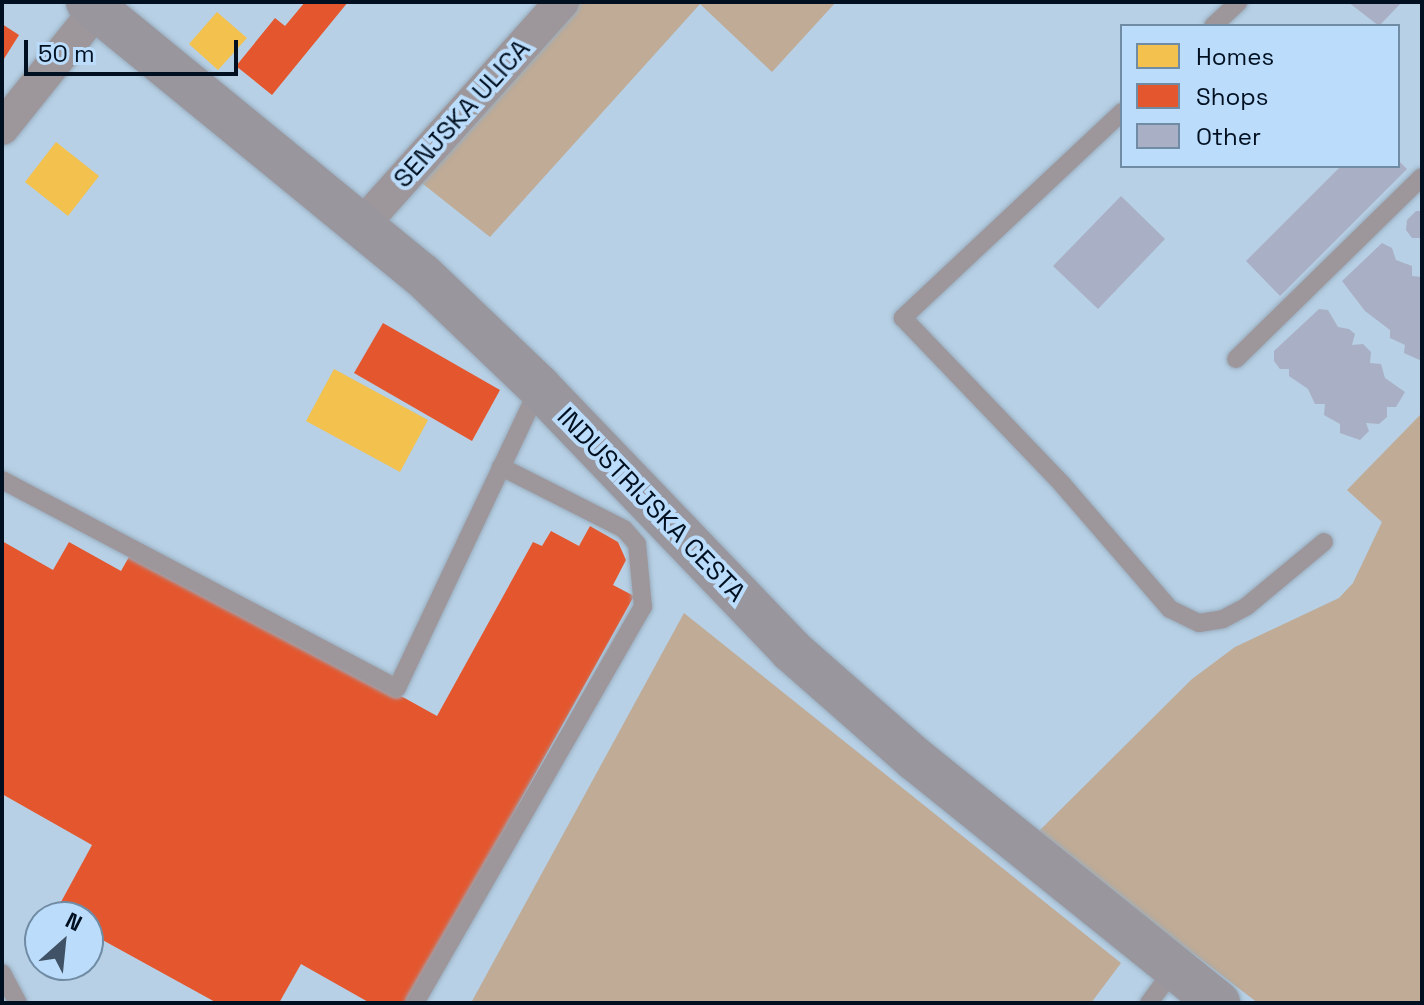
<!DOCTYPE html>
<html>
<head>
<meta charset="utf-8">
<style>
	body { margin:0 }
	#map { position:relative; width:1424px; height:1005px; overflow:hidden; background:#b7d0e5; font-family:"Space Grotesk",sans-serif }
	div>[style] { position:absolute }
	.green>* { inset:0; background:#bfab96 }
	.homes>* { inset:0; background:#f2c14e }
	.shops>* { inset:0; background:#e4572e }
	.building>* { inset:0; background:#a9afc5 }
	.roads { filter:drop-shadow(0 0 2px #99adbe) drop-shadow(0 0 2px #99adbe) }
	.lane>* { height:18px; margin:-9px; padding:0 9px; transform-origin:9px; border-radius:9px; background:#9d979c }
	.street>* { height:34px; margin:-17px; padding:0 17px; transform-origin:17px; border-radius:17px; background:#9d979c }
	.secondary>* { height:44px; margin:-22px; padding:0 22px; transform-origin:22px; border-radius:22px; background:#99969e }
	span { translate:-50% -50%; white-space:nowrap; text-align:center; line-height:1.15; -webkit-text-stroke:8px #bbddfb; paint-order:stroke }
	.street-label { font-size:26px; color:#001021 }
	.frame { position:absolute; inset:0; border:4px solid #001021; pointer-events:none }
	.legend { position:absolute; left:1120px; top:24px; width:280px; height:144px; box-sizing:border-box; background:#bbddfb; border:2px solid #708ba4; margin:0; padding:10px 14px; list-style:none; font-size:24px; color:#001021 }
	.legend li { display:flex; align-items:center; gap:16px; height:40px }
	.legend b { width:40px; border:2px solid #708ba4 }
	.north { position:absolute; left:24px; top:901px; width:80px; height:80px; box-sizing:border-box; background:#bbddfb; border:2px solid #708ba4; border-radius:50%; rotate:27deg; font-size:22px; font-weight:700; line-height:32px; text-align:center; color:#001021 }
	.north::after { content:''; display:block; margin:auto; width:28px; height:36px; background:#405366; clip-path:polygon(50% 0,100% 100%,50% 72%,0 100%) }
	.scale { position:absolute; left:24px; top:40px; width:214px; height:36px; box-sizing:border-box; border:4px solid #001021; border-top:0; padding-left:10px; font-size:24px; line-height:28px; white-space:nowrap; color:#001021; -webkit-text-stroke:6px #bbddfb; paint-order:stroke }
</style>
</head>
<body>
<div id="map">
	<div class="green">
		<div style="clip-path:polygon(572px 2px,836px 2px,772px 72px,700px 4px,490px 237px,418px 180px)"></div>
		<div style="clip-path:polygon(1422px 413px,1422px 1003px,1258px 1003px,1036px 834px,1192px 679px,1235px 647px,1339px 598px,1353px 583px,1382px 522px,1347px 490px)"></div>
		<div style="clip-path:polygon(684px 613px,1121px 963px,1091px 1003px,471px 1003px)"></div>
	</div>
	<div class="homes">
		<div style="clip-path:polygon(217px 12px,247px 38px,218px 70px,189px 44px)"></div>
		<div style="clip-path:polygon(56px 142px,99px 176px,68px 216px,25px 182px)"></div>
		<div style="clip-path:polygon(334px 369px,428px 420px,400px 472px,306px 421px)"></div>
	</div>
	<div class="shops">
		<div style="clip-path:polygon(305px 2px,348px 2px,272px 95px,236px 66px,275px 18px,285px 26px)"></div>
		<div style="clip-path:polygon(2px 24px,19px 35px,2px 62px)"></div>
		<div style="clip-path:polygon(383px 323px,500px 390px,472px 441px,354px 373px)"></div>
		<div style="clip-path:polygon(590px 526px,618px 542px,626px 560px,613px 585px,634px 596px,408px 1003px,370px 1003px,301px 964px,279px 1003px,217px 1003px,88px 932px,88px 917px,55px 913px,92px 845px,2px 794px,2px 541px,53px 570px,69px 542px,121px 571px,134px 548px,437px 716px,533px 542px,542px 546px,551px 531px,579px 546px)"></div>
	</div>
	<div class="building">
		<div style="clip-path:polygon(1348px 2px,1402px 2px,1379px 26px)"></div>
		<div style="clip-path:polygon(1398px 160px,1407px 169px,1280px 296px,1246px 261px,1341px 166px,1398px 166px)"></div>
		<div style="clip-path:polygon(1121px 196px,1165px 239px,1098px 309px,1053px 266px)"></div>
		<div style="clip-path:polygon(1416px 211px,1422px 211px,1422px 238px,1412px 238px,1406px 230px,1407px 220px)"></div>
		<div style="clip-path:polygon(1382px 243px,1392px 248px,1396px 260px,1412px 266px,1412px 276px,1422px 277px,1422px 361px,1404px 353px,1405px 345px,1390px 338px,1390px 330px,1365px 311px,1342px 281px)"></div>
		<div style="clip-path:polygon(1319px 309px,1328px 310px,1338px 327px,1349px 329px,1355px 334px,1352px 345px,1363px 344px,1371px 352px,1370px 363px,1381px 364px,1385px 378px,1405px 392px,1396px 407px,1387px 407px,1387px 417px,1379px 424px,1366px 423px,1369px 431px,1360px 440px,1340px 433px,1340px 424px,1324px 415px,1325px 404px,1315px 404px,1308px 389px,1289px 376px,1289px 369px,1280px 369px,1274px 361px,1274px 351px)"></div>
	</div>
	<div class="roads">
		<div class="lane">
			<div style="left:1213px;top:26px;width:35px;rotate:-43deg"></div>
			<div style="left:1122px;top:112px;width:301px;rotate:136.8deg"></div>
			<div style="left:903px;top:318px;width:230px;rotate:46.2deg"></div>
			<div style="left:1062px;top:484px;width:165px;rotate:49.2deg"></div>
			<div style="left:1170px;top:609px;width:32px;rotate:26deg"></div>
			<div style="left:1199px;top:623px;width:24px;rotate:-9deg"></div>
			<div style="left:1223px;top:619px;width:27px;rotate:-28deg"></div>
			<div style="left:1247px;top:606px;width:100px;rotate:-39.7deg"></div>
			<div style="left:1236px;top:359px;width:260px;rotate:-44.4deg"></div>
			<div style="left:2px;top:480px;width:446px;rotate:27.8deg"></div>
			<div style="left:397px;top:688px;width:333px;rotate:-64.7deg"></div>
			<div style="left:2px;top:973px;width:34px;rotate:62deg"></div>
			<div style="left:415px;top:1003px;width:457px;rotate:-60.1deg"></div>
			<div style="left:643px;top:607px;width:63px;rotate:-95.4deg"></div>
			<div style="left:637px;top:544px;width:20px;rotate:-131deg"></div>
			<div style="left:624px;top:529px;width:138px;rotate:-153.2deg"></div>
			<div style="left:1149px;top:1003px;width:42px;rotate:-53.7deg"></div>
		</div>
		<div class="street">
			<div style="left:2px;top:128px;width:161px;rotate:-51.3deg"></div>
			<div style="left:361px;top:226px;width:301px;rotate:-48.1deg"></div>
		</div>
		<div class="secondary">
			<div style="left:88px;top:2px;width:431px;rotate:39.3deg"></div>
			<div style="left:422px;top:275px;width:162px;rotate:43.7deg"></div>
			<div style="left:539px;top:387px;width:364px;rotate:46.2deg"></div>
			<div style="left:791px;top:650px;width:165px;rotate:41.3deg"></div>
			<div style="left:915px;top:759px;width:389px;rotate:38.8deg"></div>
		</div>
	</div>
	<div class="street-label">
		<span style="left:462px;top:114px;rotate:-48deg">SENJSKA ULICA</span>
		<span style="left:651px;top:505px;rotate:46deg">INDUSTRIJSKA CESTA</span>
	</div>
	<div class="frame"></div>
	<ul class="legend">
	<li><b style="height:22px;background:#f2c14e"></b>Homes</li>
	<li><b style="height:22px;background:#e4572e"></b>Shops</li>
	<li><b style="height:22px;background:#a9afc5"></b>Other</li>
	</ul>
	<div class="north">N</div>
	<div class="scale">50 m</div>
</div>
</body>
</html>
